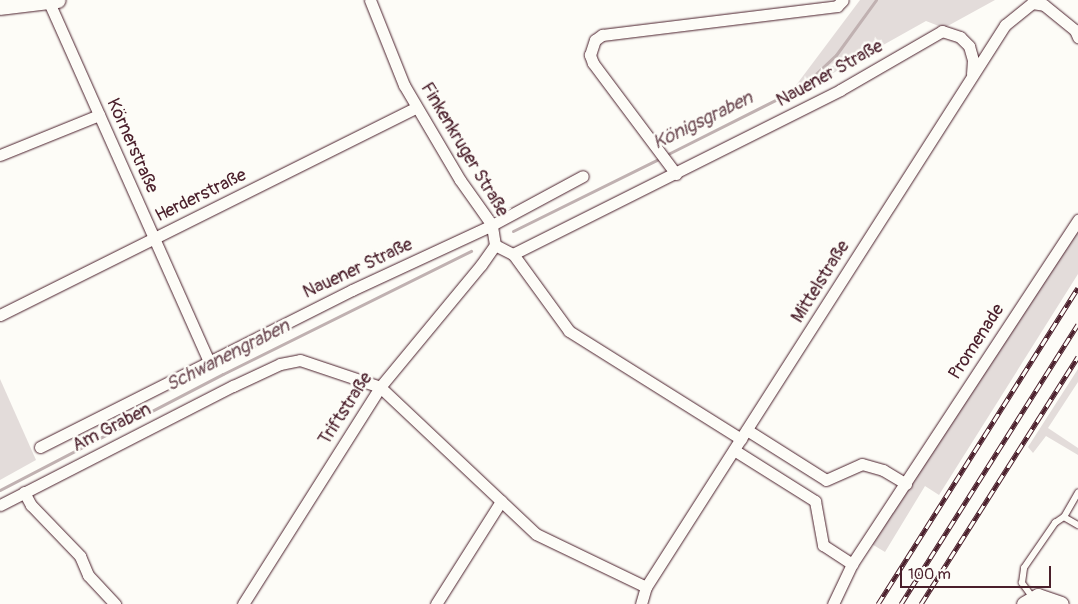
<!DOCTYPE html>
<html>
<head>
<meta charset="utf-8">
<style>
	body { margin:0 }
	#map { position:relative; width:1078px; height:604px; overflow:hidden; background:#fdfcf7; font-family:Pangolin,sans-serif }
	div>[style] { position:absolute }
	.green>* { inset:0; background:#e3dcda }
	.stream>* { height:3px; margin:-1.5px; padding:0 1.5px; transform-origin:1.5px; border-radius:1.5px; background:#c0b1b1 }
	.roads { filter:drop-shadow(0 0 1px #4a1f2b) drop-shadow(0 0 1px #4a1f2b) }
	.lane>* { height:5.5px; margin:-2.75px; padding:0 2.75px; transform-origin:2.75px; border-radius:2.75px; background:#fdfcf7 }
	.street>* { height:11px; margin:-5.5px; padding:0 5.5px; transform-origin:5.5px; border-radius:5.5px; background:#fdfcf7 }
	.secondary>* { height:15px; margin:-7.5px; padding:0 7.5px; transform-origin:7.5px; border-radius:7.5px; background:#fdfcf7 }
	.rail>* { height:5px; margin-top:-2.5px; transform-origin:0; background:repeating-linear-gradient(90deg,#fdfcf7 0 9px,#4a1f2b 0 18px); box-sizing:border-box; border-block:1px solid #4a1f2b }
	span { translate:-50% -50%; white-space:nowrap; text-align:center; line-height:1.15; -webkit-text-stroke:5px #fdfcf7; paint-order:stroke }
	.street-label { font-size:18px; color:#4a1f2b }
	.water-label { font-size:19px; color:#73525a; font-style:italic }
	.scale { position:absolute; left:900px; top:566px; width:151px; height:22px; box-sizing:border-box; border:2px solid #4a1f2b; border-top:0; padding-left:6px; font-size:15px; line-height:18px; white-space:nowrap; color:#4a1f2b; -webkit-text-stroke:4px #fdfcf7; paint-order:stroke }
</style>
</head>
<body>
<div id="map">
	<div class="green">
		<div style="clip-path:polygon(860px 0,995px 0,944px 28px,926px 21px,785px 100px)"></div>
		<div style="clip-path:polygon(1078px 227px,1078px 274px,939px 495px,925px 486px,885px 552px,870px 543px)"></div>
		<div style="clip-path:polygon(1078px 369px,1078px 382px,1048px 428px,1078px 448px,1078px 455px,1046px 436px,1033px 453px,1028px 447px)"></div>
		<div style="clip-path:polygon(0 379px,36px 460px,0 480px)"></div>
	</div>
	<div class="stream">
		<div style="left:666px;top:155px;width:153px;rotate:-26.7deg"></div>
		<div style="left:803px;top:86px;width:45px;rotate:-43.2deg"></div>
		<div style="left:836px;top:55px;width:68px;rotate:-54deg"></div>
		<div style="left:513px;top:231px;width:165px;rotate:-26.3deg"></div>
		<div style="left:0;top:490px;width:251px;rotate:-27.5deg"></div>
		<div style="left:223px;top:374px;width:277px;rotate:-26.4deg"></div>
	</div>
	<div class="roads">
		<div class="lane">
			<div style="left:1064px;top:517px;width:28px;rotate:-60deg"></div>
			<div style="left:1032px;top:597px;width:17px;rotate:-126deg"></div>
			<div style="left:1022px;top:583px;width:15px;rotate:-82deg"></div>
			<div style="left:1024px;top:568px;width:55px;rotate:-55.4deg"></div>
			<div style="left:1055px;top:523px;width:11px;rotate:-34deg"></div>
			<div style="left:1064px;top:517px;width:16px;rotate:30deg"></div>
		</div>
		<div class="street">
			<div style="left:48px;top:0;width:395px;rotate:66deg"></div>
			<div style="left:0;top:155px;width:107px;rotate:-22deg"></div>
			<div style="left:676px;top:174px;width:139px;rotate:-126.8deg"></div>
			<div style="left:593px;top:63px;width:9px;rotate:-111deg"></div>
			<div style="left:590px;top:55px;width:16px;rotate:-72deg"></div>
			<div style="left:595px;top:40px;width:9px;rotate:-36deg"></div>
			<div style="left:602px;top:35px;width:237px;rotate:-7deg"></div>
			<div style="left:837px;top:6px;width:8px;rotate:-45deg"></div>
			<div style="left:495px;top:245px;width:20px;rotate:27deg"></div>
			<div style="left:513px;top:254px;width:95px;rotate:54deg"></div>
			<div style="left:569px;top:331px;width:203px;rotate:32.1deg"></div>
			<div style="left:513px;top:254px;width:366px;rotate:-26.6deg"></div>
			<div style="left:840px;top:90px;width:118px;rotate:-30deg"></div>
			<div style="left:942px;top:31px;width:19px;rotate:18deg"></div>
			<div style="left:960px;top:37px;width:13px;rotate:45deg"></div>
			<div style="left:969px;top:46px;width:15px;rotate:74deg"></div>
			<div style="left:973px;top:60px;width:14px;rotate:94deg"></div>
			<div style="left:0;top:315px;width:465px;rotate:-26.5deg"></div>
			<div style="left:747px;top:430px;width:93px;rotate:32.3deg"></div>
			<div style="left:826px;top:480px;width:39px;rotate:-24deg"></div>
			<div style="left:862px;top:464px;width:22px;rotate:16deg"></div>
			<div style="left:883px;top:470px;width:27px;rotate:31deg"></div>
			<div style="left:40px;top:447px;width:349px;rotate:-26.7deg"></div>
			<div style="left:352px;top:290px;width:154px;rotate:-24.9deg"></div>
			<div style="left:492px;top:225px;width:103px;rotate:-28.3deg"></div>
			<div style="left:734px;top:450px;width:96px;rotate:32.2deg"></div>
			<div style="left:815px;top:501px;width:45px;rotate:79.7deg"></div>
			<div style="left:823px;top:545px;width:35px;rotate:33deg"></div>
			<div style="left:24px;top:492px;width:15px;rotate:62deg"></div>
			<div style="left:31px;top:505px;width:71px;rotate:46.1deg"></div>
			<div style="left:80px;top:556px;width:21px;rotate:67deg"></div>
			<div style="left:88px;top:575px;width:40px;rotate:47deg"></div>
			<div style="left:0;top:505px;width:262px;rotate:-27.1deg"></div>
			<div style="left:233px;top:386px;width:52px;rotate:-25.1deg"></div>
			<div style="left:280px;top:364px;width:20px;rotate:-11deg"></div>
			<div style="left:300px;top:360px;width:84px;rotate:18.6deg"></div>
			<div style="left:380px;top:387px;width:214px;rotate:43.3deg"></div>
			<div style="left:536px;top:534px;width:122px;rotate:25.7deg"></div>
			<div style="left:243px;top:604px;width:257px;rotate:-57.7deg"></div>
			<div style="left:380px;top:387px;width:158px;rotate:-50.4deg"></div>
			<div style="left:481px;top:265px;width:24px;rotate:-55deg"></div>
			<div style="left:495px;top:245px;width:20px;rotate:-99deg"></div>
			<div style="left:492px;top:225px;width:55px;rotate:-125.4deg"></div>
			<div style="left:460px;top:180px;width:110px;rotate:-120.5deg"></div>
			<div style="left:404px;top:85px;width:92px;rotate:-111.8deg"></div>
			<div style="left:436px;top:604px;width:122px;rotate:-57.7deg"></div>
			<div style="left:641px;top:604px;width:18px;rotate:-74deg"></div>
			<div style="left:646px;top:587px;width:667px;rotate:-57.43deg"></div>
			<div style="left:1005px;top:25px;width:35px;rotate:-39deg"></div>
			<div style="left:1032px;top:3px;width:12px;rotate:9deg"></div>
			<div style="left:1044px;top:5px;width:40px;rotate:39deg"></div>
			<div style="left:1075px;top:30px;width:8px;rotate:67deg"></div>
			<div style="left:833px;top:604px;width:44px;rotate:-64.6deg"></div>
			<div style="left:852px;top:564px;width:412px;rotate:-56.7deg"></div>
		</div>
		<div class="secondary">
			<div style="left:0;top:7px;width:58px;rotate:-6.9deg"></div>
			<div style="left:1024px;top:604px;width:16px;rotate:-30deg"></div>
			<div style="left:1038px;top:596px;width:24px;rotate:19deg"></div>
		</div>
	</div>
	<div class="rail">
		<div style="left:878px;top:604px;width:374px;rotate:-57.7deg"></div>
		<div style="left:901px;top:604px;width:331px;rotate:-57.7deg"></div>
		<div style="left:921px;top:604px;width:293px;rotate:-57.6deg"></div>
	</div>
	<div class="street-label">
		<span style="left:830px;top:74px;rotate:-29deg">Nauener Straße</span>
		<span style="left:132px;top:146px;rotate:66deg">Körnerstraße</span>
		<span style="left:464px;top:150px;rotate:59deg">Finkenkruger Straße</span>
		<span style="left:201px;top:196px;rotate:-26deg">Herderstraße</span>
		<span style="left:358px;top:269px;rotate:-25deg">Nauener Straße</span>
		<span style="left:821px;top:282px;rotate:-58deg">Mittelstraße</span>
		<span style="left:977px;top:342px;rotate:-57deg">Promenade</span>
		<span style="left:346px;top:409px;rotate:-57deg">Triftstraße</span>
		<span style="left:112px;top:428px;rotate:-27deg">Am Graben</span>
	</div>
	<div class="water-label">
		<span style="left:703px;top:121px;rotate:-26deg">Königsgraben</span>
		<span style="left:228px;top:356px;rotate:-27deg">Schwanengraben</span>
	</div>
	<div class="scale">100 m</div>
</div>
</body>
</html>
